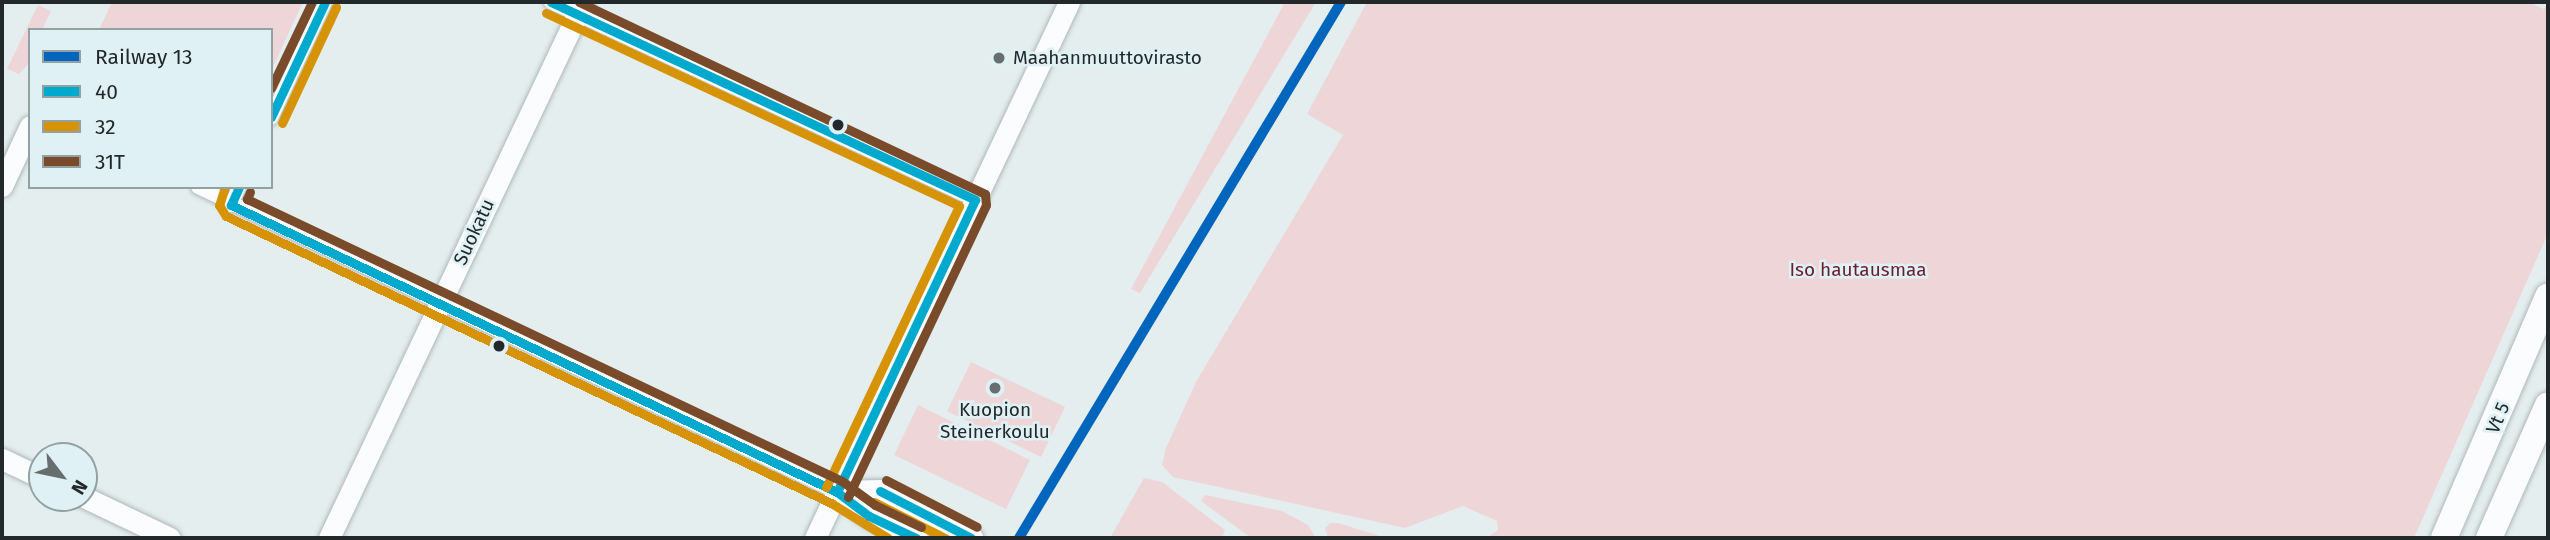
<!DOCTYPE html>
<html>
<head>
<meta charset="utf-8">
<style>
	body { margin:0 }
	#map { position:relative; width:2550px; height:540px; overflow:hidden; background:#e4eeef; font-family:"Fira Sans",sans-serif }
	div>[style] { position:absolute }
	.green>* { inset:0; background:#eed5d8 }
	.roads { filter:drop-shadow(0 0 2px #b0b8b9) drop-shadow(0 0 2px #b0b8b9) }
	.street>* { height:14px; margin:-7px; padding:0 7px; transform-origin:7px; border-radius:7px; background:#fbfcfd }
	.secondary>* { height:21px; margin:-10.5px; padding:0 10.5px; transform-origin:10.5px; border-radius:10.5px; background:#fbfcfd }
	.primary>* { height:23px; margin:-11.5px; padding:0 11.5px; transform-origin:11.5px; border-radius:11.5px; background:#fbfcfd }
	.highway>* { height:26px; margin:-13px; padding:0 13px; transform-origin:13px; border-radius:13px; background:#fbfcfd }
	.bus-1>* { height:9px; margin:-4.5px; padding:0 4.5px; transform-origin:4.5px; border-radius:4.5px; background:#00a9ce }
	.bus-2>* { height:9px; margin:-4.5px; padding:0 4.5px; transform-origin:4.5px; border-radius:4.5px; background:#d79306 }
	.bus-3>* { height:9px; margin:-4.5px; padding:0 4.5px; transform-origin:4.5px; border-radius:4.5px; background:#7a4b2a }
	.rail-1>* { height:10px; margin:-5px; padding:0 5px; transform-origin:5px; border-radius:5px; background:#0065bd }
	.dots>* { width:19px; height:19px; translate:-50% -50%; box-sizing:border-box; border:4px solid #dff1f4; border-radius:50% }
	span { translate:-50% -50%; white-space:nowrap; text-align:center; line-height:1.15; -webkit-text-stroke:5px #dff1f4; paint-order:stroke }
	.poi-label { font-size:19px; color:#23292a }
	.left { translate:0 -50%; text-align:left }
	.street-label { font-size:19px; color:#23292a }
	.park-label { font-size:19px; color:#6c1e2e }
	.frame { position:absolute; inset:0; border:4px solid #23292a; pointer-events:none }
	.legend { position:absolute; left:28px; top:28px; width:245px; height:161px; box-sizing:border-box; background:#dff1f4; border:2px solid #94a1a3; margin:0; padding:9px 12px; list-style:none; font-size:21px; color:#23292a }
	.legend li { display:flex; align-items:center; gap:14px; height:35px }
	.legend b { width:35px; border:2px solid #94a1a3 }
	.north { position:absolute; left:28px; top:442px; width:70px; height:70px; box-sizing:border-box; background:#dff1f4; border:2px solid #94a1a3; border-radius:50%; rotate:122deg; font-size:19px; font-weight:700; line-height:28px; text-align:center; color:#23292a }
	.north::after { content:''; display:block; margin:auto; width:24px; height:32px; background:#676e6f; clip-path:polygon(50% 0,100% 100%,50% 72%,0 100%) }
</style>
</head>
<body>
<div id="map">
	<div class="green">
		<div style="clip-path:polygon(112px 2px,303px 2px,271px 71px,271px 30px,99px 30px)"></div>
		<div style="clip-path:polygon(1285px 2px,1316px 2px,1140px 293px,1131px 289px)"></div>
		<div style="clip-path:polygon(1367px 2px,2528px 2px,2544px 9px,2548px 2px,2548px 233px,2414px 538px,1486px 538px,1498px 530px,1497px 521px,1463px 506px,1405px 528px,1173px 477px,1162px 465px,1166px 448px,1196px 382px,1343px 135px,1307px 114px)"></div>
		<div style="clip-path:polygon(38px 5px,51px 11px,42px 30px,30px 30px,30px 62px,19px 74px,7px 69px)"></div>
		<div style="clip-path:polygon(971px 362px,1065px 407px,1041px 457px,947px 411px)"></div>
		<div style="clip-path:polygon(918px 405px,1030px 460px,1006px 509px,894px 455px)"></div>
		<div style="clip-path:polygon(1144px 478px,1162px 482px,1225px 530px,1222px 538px,1110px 538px)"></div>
		<div style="clip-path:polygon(1205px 495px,1282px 511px,1308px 525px,1316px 538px,1251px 538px,1201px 501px)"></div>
		<div style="clip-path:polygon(1330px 523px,1338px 523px,1380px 536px,1328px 538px,1325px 528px)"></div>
	</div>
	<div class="roads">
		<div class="street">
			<div style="left:551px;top:2px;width:468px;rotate:25deg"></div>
			<div style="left:271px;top:118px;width:128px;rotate:-65deg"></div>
			<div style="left:198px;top:187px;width:708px;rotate:25.52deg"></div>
			<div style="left:231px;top:205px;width:20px;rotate:-66deg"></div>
		</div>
		<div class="secondary">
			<div style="left:2px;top:186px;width:66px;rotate:-65deg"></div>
			<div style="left:2px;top:459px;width:44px;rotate:25.4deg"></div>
			<div style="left:84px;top:497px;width:95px;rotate:25.5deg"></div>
			<div style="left:329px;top:538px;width:593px;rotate:-64.64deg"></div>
			<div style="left:815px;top:538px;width:593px;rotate:-64.64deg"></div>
		</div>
		<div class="primary">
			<div style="left:837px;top:492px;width:44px;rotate:-1.3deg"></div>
			<div style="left:881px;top:491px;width:102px;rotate:27.6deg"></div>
			<div style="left:837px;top:492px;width:40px;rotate:37deg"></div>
			<div style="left:869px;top:516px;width:52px;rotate:25.1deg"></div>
		</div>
		<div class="highway">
			<div style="left:2444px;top:538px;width:263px;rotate:-66.7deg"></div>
			<div style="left:2489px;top:538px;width:145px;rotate:-66.1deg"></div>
		</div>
	</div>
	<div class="bus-1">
		<div style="left:551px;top:2px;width:468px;rotate:25deg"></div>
		<div style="left:975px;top:200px;width:323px;rotate:115.3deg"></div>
		<div style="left:271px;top:117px;width:127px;rotate:-64.8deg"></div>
		<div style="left:239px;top:187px;width:20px;rotate:114deg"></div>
		<div style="left:231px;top:205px;width:671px;rotate:25.34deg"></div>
		<div style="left:837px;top:492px;width:40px;rotate:37deg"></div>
		<div style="left:869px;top:516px;width:52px;rotate:25.1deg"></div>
		<div style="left:880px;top:491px;width:102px;rotate:27.3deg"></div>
	</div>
	<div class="bus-2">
		<div style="left:546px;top:13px;width:456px;rotate:25deg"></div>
		<div style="left:959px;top:206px;width:311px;rotate:115.3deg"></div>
		<div style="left:282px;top:123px;width:128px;rotate:-65deg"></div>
		<div style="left:225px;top:187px;width:19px;rotate:108deg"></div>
		<div style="left:219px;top:205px;width:13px;rotate:58deg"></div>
		<div style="left:226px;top:216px;width:670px;rotate:25.38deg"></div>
		<div style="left:831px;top:503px;width:67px;rotate:31.6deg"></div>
		<div style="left:874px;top:502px;width:80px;rotate:26.9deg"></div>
	</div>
	<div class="bus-3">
		<div style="left:579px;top:2px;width:449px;rotate:25.3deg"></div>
		<div style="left:985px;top:194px;width:11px;rotate:85deg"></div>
		<div style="left:986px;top:205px;width:323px;rotate:115.3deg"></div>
		<div style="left:271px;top:88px;width:95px;rotate:-64.5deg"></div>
		<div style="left:250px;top:192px;width:8px;rotate:113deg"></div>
		<div style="left:247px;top:199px;width:658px;rotate:25.36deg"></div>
		<div style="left:842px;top:481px;width:41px;rotate:36deg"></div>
		<div style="left:875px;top:505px;width:51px;rotate:25.6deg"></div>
		<div style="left:886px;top:480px;width:102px;rotate:27.3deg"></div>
	</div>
	<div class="rail-1">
		<div style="left:1019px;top:538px;width:625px;rotate:-59deg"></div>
	</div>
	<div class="dots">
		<div style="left:999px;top:58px;background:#676e6f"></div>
		<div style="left:838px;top:125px;background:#23292a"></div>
		<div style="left:499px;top:346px;background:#23292a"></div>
		<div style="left:995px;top:388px;background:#676e6f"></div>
	</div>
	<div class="poi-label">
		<span class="left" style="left:1013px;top:58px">Maahanmuuttovirasto</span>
		<span style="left:995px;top:421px">Kuopion<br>Steinerkoulu</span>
	</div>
	<div class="street-label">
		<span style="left:474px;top:232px;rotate:-65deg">Suokatu</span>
		<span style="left:2498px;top:418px;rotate:-67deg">Vt 5</span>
	</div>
	<div class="park-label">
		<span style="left:1858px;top:270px">Iso hautausmaa</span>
	</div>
	<div class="frame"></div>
	<ul class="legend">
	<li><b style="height:9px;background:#0065bd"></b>Railway 13</li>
	<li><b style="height:9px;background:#00a9ce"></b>40</li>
	<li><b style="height:9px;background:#d79306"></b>32</li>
	<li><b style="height:9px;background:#7a4b2a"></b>31T</li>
	</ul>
	<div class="north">N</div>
</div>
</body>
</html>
